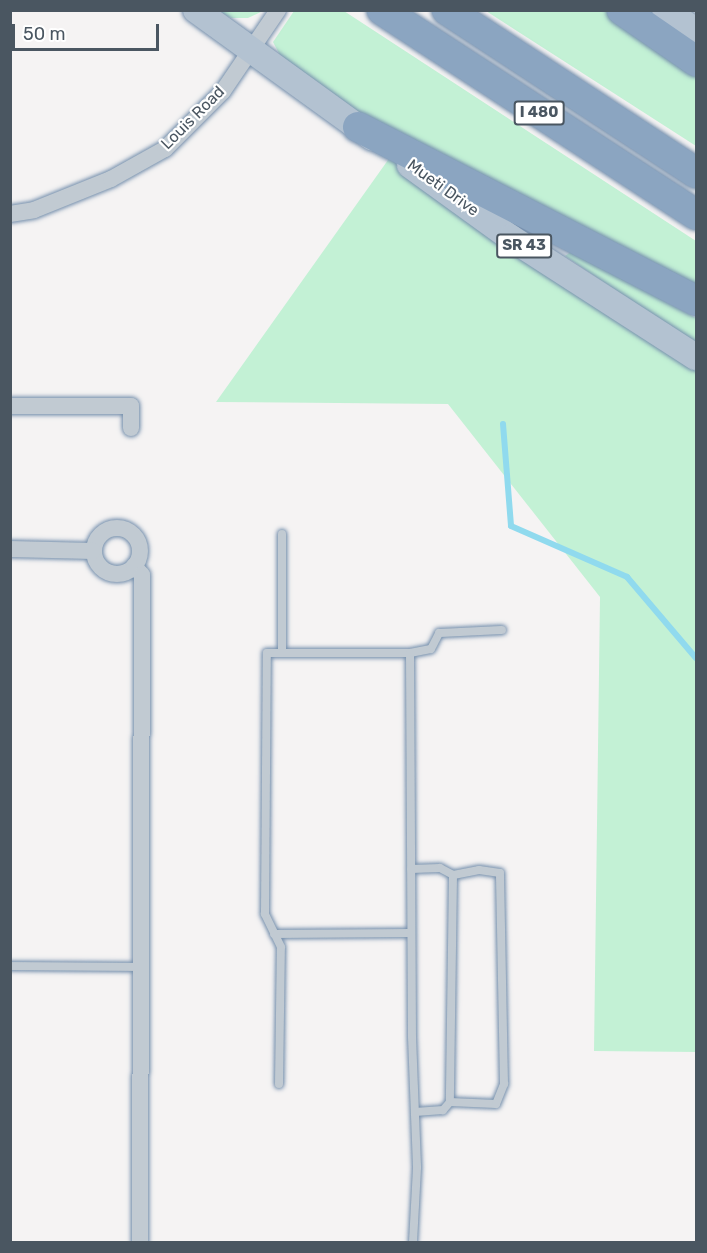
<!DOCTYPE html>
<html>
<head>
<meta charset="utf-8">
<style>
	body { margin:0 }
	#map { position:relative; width:707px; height:1253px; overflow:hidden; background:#f5f3f3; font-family:Rubik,sans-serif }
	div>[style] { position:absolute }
	.green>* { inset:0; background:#c3f1d5 }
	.stream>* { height:6px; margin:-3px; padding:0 3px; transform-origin:3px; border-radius:3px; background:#90daee }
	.roads { filter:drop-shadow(0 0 2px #7690ad) drop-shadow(0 0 2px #7690ad) }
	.service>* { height:8px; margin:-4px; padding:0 4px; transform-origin:4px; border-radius:4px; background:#c1cad2 }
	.minor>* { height:16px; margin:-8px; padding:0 8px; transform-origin:8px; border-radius:8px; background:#c1cad2 }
	.minor>.ring { margin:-8px; padding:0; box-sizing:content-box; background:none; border:16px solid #c1cad2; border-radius:50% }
	.primary>* { height:26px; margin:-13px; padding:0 13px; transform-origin:13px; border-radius:13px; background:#b3c2d1 }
	.motorway>* { height:30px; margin:-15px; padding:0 15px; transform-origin:15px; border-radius:15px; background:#8ba5c1 }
	span { translate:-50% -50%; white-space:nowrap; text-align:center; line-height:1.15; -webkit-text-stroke:4.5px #fff; paint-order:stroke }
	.shield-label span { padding:2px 4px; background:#fff; border:2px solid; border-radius:4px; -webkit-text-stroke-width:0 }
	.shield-label { font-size:15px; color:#4a5661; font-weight:700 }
	.street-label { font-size:16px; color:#4a5661 }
	.frame { position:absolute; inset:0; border:12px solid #4a5661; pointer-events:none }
	.scale { position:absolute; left:12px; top:24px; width:147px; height:27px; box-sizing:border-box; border:3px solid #4a5661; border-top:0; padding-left:8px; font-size:18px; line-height:21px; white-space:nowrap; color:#4a5661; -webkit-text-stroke:4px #fff; paint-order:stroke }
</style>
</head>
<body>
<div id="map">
	<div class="green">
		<div style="clip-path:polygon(218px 11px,263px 11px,248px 18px,231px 18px)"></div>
		<div style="clip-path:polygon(294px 11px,344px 11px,696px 241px,696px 285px,362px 116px,282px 59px,273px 42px)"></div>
		<div style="clip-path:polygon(486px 11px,609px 11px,696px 70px,696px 146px)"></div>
		<div style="clip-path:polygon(393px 153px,696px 357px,696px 1052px,594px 1051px,600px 597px,448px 404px,216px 402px)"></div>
		<div style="clip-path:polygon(572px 251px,696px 318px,696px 344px,565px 256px)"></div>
	</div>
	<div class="stream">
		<div style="left:503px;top:424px;width:102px;rotate:85.5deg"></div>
		<div style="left:511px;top:526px;width:127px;rotate:23.7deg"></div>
		<div style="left:627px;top:577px;width:106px;rotate:49.6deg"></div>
	</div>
	<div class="roads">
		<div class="service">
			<div style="left:282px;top:653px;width:119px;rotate:-90deg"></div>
			<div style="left:411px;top:869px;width:29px;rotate:-2deg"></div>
			<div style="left:440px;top:868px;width:15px;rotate:28deg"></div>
			<div style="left:453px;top:875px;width:227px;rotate:90.8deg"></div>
			<div style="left:450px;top:1102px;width:11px;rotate:131deg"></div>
			<div style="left:443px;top:1110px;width:28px;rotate:176deg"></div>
			<div style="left:274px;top:934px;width:137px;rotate:-0.4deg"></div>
			<div style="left:10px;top:966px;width:131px;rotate:0.4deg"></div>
			<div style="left:279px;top:1084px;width:137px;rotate:-89.2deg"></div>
			<div style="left:281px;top:947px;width:37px;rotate:-116deg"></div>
			<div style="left:265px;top:914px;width:261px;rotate:-89.6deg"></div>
			<div style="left:267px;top:653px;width:143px"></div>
			<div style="left:450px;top:1102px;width:46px;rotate:2.5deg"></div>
			<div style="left:496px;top:1104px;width:22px;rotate:-68deg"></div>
			<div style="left:504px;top:1084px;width:211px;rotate:-91.1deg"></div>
			<div style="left:500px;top:873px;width:21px;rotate:-172deg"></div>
			<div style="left:479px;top:870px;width:26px;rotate:169deg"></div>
			<div style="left:413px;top:1242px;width:75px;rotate:-86.9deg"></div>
			<div style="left:417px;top:1167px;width:131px;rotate:-92.2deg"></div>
			<div style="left:412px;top:1036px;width:383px;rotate:-90.3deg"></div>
			<div style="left:410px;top:653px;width:21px;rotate:-11deg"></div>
			<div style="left:431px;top:649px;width:18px;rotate:-63deg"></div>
			<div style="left:439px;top:633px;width:63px;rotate:-2.7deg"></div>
		</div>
		<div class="minor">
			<div style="left:10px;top:214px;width:24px;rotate:-9deg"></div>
			<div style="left:34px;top:210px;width:83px;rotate:-21.9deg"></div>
			<div style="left:111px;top:179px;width:62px;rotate:-29.1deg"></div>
			<div style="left:165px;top:149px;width:82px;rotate:-45deg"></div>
			<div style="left:223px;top:91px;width:98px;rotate:-55.8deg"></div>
			<div style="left:10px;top:406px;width:121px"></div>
			<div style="left:131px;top:406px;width:22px;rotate:90deg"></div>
			<div class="ring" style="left:94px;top:528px;width:30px;height:30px"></div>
			<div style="left:10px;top:549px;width:83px;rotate:1.4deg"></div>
			<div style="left:134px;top:566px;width:12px;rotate:48deg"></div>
			<div style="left:142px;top:575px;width:667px;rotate:90.17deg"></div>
		</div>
		<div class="primary">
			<div style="left:196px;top:10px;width:218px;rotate:35.9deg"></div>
			<div style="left:665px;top:10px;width:37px;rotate:34deg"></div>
			<div style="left:410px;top:165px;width:125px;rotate:35.9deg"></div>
			<div style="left:511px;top:238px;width:220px;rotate:32.8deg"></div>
		</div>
		<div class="motorway">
			<div style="left:382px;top:10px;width:375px;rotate:33.1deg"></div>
			<div style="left:447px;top:10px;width:298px;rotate:33.2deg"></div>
			<div style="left:622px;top:10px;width:90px;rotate:34.6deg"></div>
			<div style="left:358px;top:127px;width:380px;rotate:27.2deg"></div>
		</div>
	</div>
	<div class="shield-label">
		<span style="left:539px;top:113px">I 480</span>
		<span style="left:524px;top:246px">SR 43</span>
	</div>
	<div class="street-label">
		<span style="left:193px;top:118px;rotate:-45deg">Louis Road</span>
		<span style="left:443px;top:188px;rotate:36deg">Mueti Drive</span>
	</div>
	<div class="frame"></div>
	<div class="scale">50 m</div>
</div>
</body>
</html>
